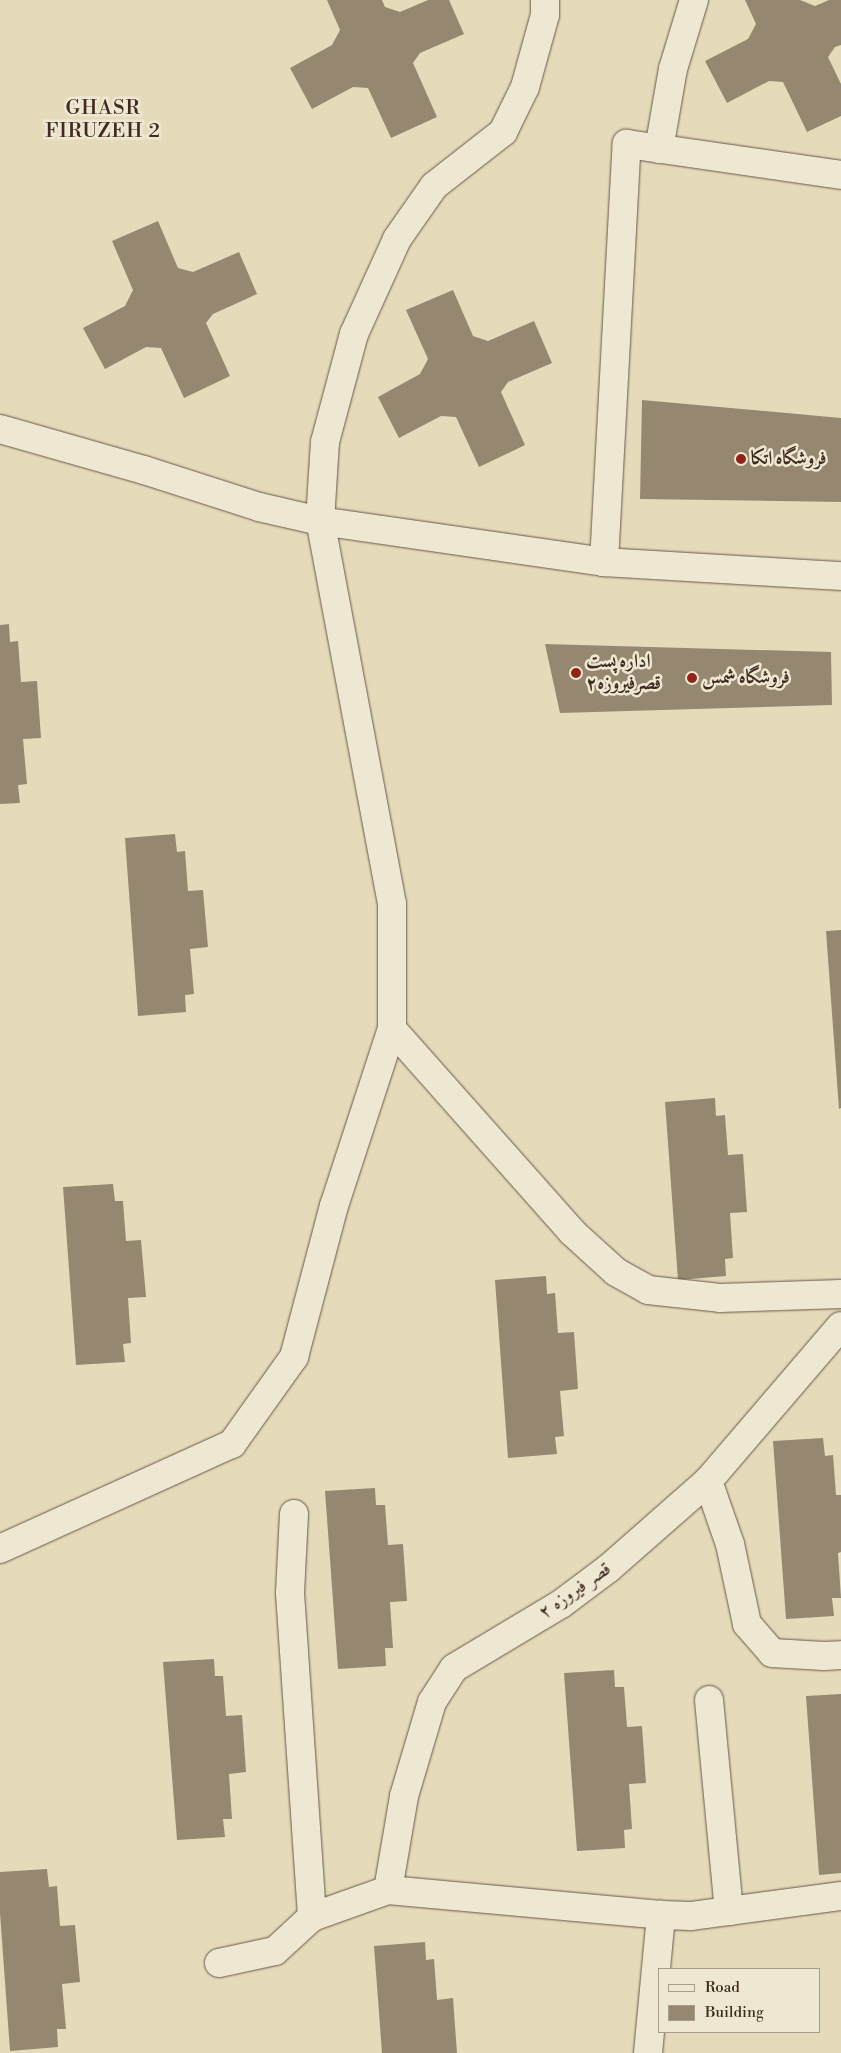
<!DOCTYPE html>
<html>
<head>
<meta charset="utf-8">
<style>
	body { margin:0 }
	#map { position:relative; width:841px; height:2053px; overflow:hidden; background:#e5dbbb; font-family:"Libre Bodoni",Amiri,serif }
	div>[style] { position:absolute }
	.building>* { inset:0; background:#968771 }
	.roads { filter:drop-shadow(0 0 1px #6a5747) drop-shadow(0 0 1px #6a5747) }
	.minor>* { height:28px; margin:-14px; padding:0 14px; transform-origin:14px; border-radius:14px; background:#eee8d3 }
	.dots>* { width:14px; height:14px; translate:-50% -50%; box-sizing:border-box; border:2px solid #eee8d3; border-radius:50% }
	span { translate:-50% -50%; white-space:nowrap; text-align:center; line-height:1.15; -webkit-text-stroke:5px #eee8d3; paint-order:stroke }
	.poi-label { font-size:19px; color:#412b20; font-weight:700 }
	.left { translate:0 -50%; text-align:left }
	.street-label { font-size:19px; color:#412b20 }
	.neighbourhood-label { font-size:20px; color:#412b20; letter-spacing:1px }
	.legend { position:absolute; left:658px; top:1968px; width:162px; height:65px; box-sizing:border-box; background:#eee8d3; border:1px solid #a99c8b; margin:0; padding:6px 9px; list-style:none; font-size:15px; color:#412b20 }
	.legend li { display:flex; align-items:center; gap:10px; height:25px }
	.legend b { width:25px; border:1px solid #a99c8b }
</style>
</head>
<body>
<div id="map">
	<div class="building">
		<div style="clip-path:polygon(327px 0,382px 0,385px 7px,400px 12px,428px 0,449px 0,464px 34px,420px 53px,413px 63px,437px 117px,391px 138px,368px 88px,353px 87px,312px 109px,290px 68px,332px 45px,340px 30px)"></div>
		<div style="clip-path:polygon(745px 0,800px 0,815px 6px,829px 0,841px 0,841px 45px,835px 47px,828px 57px,841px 84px,841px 116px,807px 132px,783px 82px,769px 81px,727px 103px,705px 61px,748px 39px,756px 24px)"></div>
		<div style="clip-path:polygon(158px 221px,178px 268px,193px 272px,239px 252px,257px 294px,213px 314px,206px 323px,230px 376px,184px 398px,161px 348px,146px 347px,105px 369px,83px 328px,125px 306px,133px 290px,112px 241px)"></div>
		<div style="clip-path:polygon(453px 290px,473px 336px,488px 341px,534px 321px,552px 363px,508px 382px,501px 392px,525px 445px,479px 467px,456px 417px,441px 416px,399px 438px,378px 397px,420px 374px,428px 359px,406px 310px)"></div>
		<div style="clip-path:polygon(642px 400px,841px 418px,841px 502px,640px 499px)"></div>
		<div style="clip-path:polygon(9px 624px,10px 642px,18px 641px,21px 682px,37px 681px,41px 738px,23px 739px,27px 784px,18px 785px,20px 803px,0 804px,0 625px)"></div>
		<div style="clip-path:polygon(545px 644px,831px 652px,832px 705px,560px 713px)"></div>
		<div style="clip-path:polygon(175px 834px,177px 852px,185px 851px,188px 891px,203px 890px,208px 947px,190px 949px,194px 994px,185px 995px,186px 1012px,138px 1016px,125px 838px)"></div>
		<div style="clip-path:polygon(841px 930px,841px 1108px,839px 1109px,826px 931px)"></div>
		<div style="clip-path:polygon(715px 1098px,716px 1116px,725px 1115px,728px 1155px,743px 1154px,747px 1212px,730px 1213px,733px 1258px,725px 1259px,726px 1276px,678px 1280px,665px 1102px)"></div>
		<div style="clip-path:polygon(113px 1184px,115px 1201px,123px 1201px,126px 1241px,141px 1240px,146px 1297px,128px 1298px,131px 1343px,123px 1344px,125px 1362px,76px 1365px,63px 1187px)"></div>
		<div style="clip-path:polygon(546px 1276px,547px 1294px,555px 1293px,558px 1333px,574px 1332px,578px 1389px,560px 1391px,564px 1436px,555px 1437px,557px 1454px,508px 1458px,495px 1280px)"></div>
		<div style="clip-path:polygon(823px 1438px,825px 1456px,833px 1455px,836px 1495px,841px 1495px,841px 1552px,838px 1553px,841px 1598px,832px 1598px,834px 1616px,786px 1619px,773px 1441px)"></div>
		<div style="clip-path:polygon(375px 1488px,376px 1505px,385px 1505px,388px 1545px,403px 1544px,407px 1601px,390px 1602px,393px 1648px,385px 1648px,386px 1666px,338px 1669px,325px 1491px)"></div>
		<div style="clip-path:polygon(214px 1659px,215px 1676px,223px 1676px,226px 1716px,242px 1715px,246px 1772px,229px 1774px,232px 1819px,223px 1819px,225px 1837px,177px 1840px,163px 1662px)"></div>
		<div style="clip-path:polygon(614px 1670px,615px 1687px,624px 1687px,627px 1727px,642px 1726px,646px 1783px,629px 1784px,632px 1829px,624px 1830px,625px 1848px,577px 1851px,564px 1673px)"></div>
		<div style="clip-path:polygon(841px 1694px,841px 1873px,819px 1875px,806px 1696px)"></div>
		<div style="clip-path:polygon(47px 1869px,49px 1887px,57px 1886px,60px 1926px,75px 1925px,80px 1982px,62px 1984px,66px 2029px,57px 2029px,58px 2047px,10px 2051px,0 1913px,0 1872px)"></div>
		<div style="clip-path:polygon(425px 1942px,426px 1960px,434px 1959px,437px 2000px,453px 1998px,457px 2053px,382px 2053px,374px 1946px)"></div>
	</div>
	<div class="roads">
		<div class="minor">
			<div style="left:659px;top:149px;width:81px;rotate:-80.1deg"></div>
			<div style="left:673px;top:69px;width:72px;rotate:-73.1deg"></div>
			<div style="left:0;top:429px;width:150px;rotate:15.9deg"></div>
			<div style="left:144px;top:470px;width:121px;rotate:17.8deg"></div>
			<div style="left:259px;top:507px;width:63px;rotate:12.9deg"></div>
			<div style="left:320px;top:521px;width:287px;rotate:8.2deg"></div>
			<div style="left:604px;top:562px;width:237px;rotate:3.4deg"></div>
			<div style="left:604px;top:562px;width:419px;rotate:-86.9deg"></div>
			<div style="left:627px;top:144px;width:216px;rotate:8.2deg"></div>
			<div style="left:392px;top:1029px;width:271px;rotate:48.4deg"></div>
			<div style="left:572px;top:1232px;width:59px;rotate:42.3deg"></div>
			<div style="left:616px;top:1272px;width:37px;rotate:29deg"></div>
			<div style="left:648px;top:1290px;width:72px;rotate:6.3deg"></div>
			<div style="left:720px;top:1298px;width:121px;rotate:-1.9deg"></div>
			<div style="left:708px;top:1481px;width:67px;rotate:70.8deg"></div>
			<div style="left:730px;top:1544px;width:82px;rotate:78deg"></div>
			<div style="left:747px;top:1624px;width:38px;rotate:49deg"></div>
			<div style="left:772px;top:1653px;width:52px;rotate:3.3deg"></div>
			<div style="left:824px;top:1656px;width:17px;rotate:-3deg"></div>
			<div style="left:294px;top:1514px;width:79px;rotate:92.9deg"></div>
			<div style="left:290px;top:1593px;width:325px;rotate:86.1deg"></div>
			<div style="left:0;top:1549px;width:255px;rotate:-24.4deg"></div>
			<div style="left:232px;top:1444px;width:107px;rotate:-54.5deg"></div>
			<div style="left:294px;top:1357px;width:156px;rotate:-75.2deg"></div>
			<div style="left:334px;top:1206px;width:186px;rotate:-71.9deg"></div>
			<div style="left:392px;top:1029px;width:125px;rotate:-90deg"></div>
			<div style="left:392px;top:904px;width:390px;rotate:-100.6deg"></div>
			<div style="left:320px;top:521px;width:79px;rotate:-86.4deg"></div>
			<div style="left:325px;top:442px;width:112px;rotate:-75deg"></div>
			<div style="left:354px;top:334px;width:104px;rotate:-65.6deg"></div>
			<div style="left:397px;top:239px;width:65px;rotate:-55.1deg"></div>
			<div style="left:434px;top:186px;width:88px;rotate:-38deg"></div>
			<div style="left:503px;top:132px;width:50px;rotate:-63.9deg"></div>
			<div style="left:525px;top:87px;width:75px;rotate:-74.5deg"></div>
			<div style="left:545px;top:15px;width:15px;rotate:-90deg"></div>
			<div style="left:709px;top:1700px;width:212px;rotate:84.6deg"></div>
			<div style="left:388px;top:1890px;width:95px;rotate:-80.3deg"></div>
			<div style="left:404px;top:1796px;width:98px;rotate:-73.4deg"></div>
			<div style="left:432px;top:1702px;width:40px;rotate:-57.1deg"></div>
			<div style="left:454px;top:1668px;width:125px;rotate:-30.9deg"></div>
			<div style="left:561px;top:1604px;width:60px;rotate:-36.9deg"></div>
			<div style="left:609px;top:1568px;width:132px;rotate:-41.3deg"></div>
			<div style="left:708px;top:1481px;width:204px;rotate:-49.4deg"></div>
			<div style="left:219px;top:1963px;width:57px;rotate:-12.1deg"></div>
			<div style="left:275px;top:1951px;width:50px;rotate:-42.6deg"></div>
			<div style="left:312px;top:1917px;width:81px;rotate:-19.6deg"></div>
			<div style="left:388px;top:1890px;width:274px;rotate:5.2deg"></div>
			<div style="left:648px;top:2053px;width:139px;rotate:-84.6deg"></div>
			<div style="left:661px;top:1915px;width:30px;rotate:2deg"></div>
			<div style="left:691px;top:1916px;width:151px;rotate:-7.6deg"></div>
		</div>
	</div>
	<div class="dots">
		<div style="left:741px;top:459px;background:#8f2418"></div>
		<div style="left:576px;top:673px;background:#8f2418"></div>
		<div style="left:692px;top:678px;background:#8f2418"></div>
	</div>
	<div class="poi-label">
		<span class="left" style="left:751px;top:459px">فروشگاه اتکا</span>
		<span class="left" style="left:586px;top:673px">اداره پست<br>قصرفیروزه۲</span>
		<span class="left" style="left:702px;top:678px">فروشگاه شمس</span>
	</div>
	<div class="street-label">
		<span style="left:575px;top:1591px;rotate:-35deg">قصر فیروزه ۲</span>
	</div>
	<div class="neighbourhood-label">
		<span style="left:103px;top:120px">GHASR<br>FIRUZEH 2</span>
	</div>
	<ul class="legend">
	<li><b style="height:6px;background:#eee8d3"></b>Road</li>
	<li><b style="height:14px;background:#968771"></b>Building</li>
	</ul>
</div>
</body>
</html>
